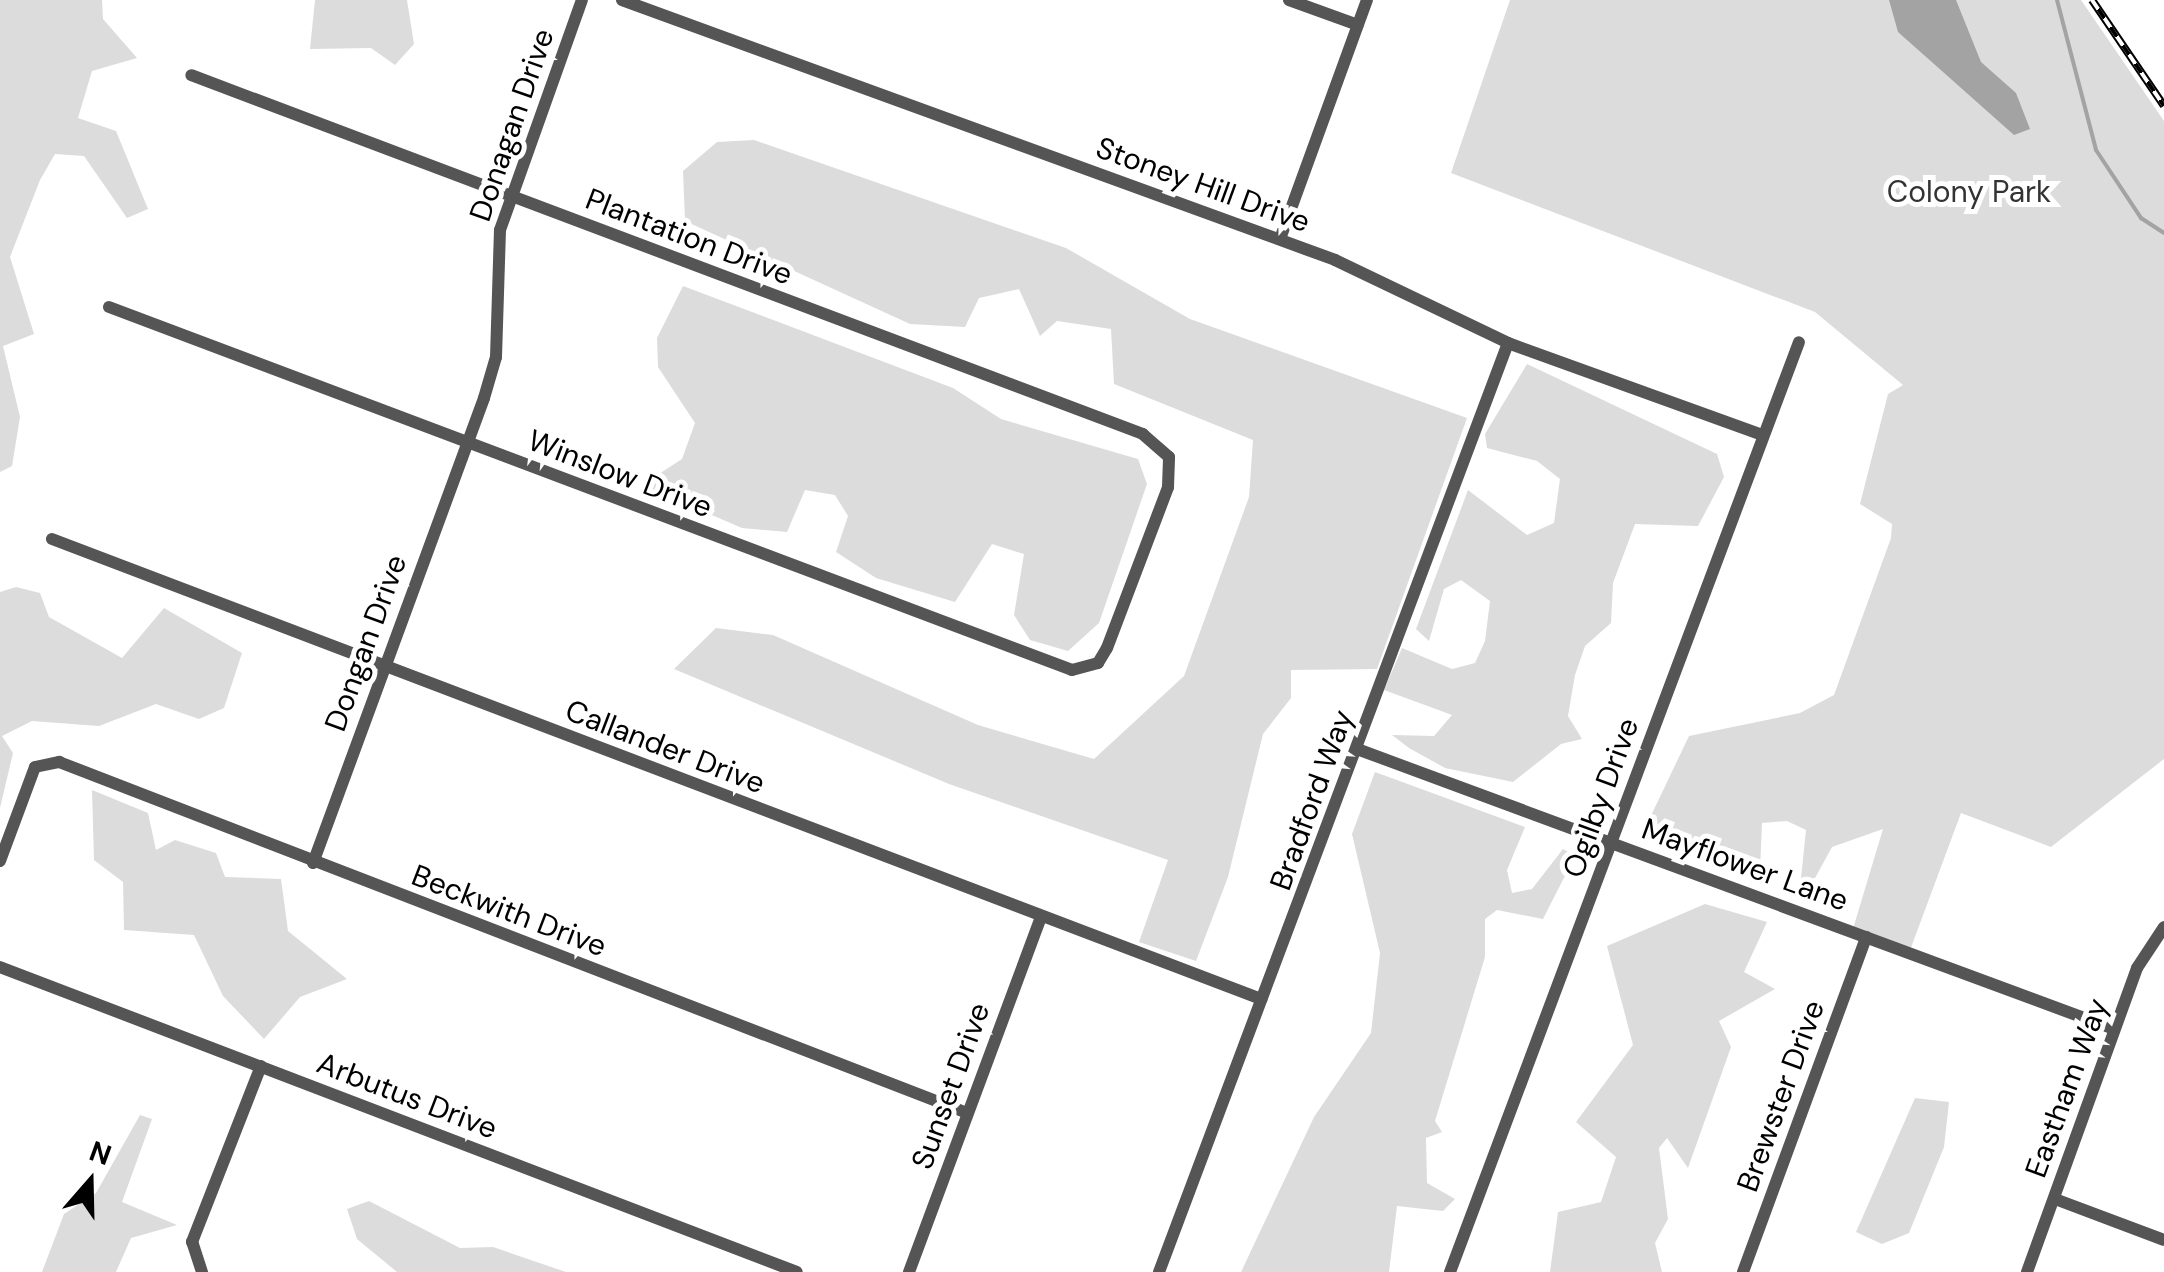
<!DOCTYPE html>
<html>
<head>
<meta charset="utf-8">
<style>
	body { margin:0 }
	#map { position:relative; width:2164px; height:1272px; overflow:hidden; background:#fff; font-family:"DM Sans",sans-serif }
	div>[style] { position:absolute }
	.green>* { inset:0; background:#dcdcdc }
	.water>* { inset:0; background:#a3a3a3 }
	.stream>* { height:4px; margin:-2px; padding:0 2px; transform-origin:2px; border-radius:2px; background:#a3a3a3 }
	.minor>* { height:12px; margin:-6px; padding:0 6px; transform-origin:6px; border-radius:6px; background:#555 }
	.rail>* { height:8px; margin-top:-4px; transform-origin:0; background:repeating-linear-gradient(90deg,#fff 0 11px,#000 0 22px); box-sizing:border-box; border-block:2px solid #000 }
	span { translate:-50% -50%; white-space:nowrap; text-align:center; line-height:1.15; -webkit-text-stroke:10px #fff; paint-order:stroke }
	.street-label { font-size:30px; color:#000 }
	.park-label { font-size:30px; color:#333 }
	.north { position:absolute; left:40px; top:1132px; width:100px; height:100px; -webkit-text-stroke:8px #fff; paint-order:stroke; rotate:20deg; font-size:28px; font-weight:700; line-height:40px; text-align:center; color:#000 }
	.north::after { content:''; display:block; margin:auto; width:35px; height:45px; background:#000; clip-path:polygon(50% 0,100% 100%,50% 72%,0 100%) }
</style>
</head>
<body>
<div id="map">
	<div class="green">
		<div style="clip-path:polygon(0 0,102px 0,103px 19px,137px 58px,92px 71px,78px 118px,116px 131px,148px 209px,127px 218px,84px 156px,55px 154px,40px 180px,10px 257px,34px 334px,3px 346px,20px 417px,12px 466px,0 472px)"></div>
		<div style="clip-path:polygon(315px 0,407px 0,414px 44px,395px 65px,371px 48px,310px 49px)"></div>
		<div style="clip-path:polygon(1510px 0,2081px 0,2164px 121px,2164px 759px,2051px 847px,1961px 813px,1909px 953px,1852px 932px,1883px 829px,1832px 847px,1815px 878px,1801px 878px,1806px 830px,1787px 821px,1762px 823px,1760px 871px,1725px 864px,1647px 824px,1689px 736px,1800px 713px,1834px 695px,1891px 538px,1892px 524px,1860px 504px,1888px 394px,1903px 385px,1815px 312px,1451px 173px)"></div>
		<div style="clip-path:polygon(754px 140px,1066px 248px,1190px 319px,1467px 418px,1377px 669px,1291px 670px,1291px 698px,1263px 734px,1228px 877px,1196px 961px,1139px 942px,1168px 860px,949px 784px,674px 669px,716px 628px,773px 635px,978px 725px,1094px 759px,1184px 676px,1249px 497px,1253px 440px,1114px 384px,1111px 329px,1057px 321px,1040px 336px,1019px 289px,979px 298px,965px 327px,910px 324px,685px 221px,683px 171px,717px 142px)"></div>
		<div style="clip-path:polygon(683px 286px,953px 388px,1001px 419px,1138px 459px,1147px 484px,1099px 623px,1068px 651px,1030px 640px,1014px 615px,1024px 554px,992px 544px,955px 602px,876px 578px,836px 552px,848px 516px,835px 495px,805px 490px,787px 532px,742px 528px,642px 485px,682px 459px,695px 423px,658px 367px,657px 338px)"></div>
		<div style="clip-path:polygon(1527px 364px,1717px 454px,1724px 477px,1698px 526px,1635px 524px,1613px 583px,1611px 623px,1585px 646px,1575px 675px,1568px 716px,1582px 739px,1561px 744px,1513px 782px,1445px 768px,1409px 748px,1392px 735px,1434px 736px,1452px 715px,1384px 690px,1402px 648px,1452px 669px,1475px 663px,1485px 641px,1490px 601px,1461px 580px,1444px 589px,1429px 641px,1416px 629px,1468px 490px,1527px 535px,1554px 523px,1560px 479px,1537px 461px,1487px 448px,1485px 434px)"></div>
		<div style="clip-path:polygon(16px 587px,40px 593px,49px 617px,122px 658px,164px 608px,242px 653px,224px 708px,199px 719px,156px 704px,99px 726px,32px 721px,2px 736px,13px 753px,0 808px,0 592px)"></div>
		<div style="clip-path:polygon(1375px 772px,1525px 827px,1507px 870px,1512px 893px,1532px 889px,1563px 849px,1575px 856px,1543px 919px,1497px 910px,1485px 919px,1485px 957px,1435px 1121px,1442px 1132px,1426px 1138px,1427px 1183px,1455px 1199px,1443px 1211px,1397px 1206px,1389px 1272px,1241px 1272px,1314px 1117px,1371px 1033px,1380px 953px,1352px 834px)"></div>
		<div style="clip-path:polygon(92px 790px,148px 813px,156px 850px,175px 840px,216px 853px,225px 877px,281px 879px,288px 931px,347px 979px,300px 997px,264px 1039px,223px 996px,194px 935px,124px 930px,123px 882px,94px 860px)"></div>
		<div style="clip-path:polygon(1705px 904px,1767px 922px,1744px 972px,1775px 989px,1719px 1021px,1731px 1047px,1688px 1168px,1667px 1138px,1659px 1148px,1668px 1219px,1655px 1243px,1662px 1272px,1550px 1272px,1558px 1212px,1601px 1202px,1616px 1157px,1576px 1122px,1633px 1045px,1607px 946px)"></div>
		<div style="clip-path:polygon(1915px 1098px,1949px 1102px,1944px 1147px,1909px 1233px,1882px 1244px,1856px 1232px)"></div>
		<div style="clip-path:polygon(140px 1115px,152px 1119px,122px 1202px,177px 1225px,131px 1238px,116px 1272px,42px 1272px,64px 1214px,96px 1193px)"></div>
		<div style="clip-path:polygon(369px 1201px,460px 1248px,493px 1247px,566px 1272px,397px 1272px,357px 1239px,347px 1209px)"></div>
	</div>
	<div class="water">
		<div style="clip-path:polygon(1889px 0,1956px 0,1981px 62px,2016px 93px,2030px 129px,2014px 135px,1898px 32px)"></div>
	</div>
	<div class="stream">
		<div style="left:2057px;top:0;width:155px;rotate:75.4deg"></div>
		<div style="left:2096px;top:150px;width:82px;rotate:56.5deg"></div>
		<div style="left:2141px;top:218px;width:27px;rotate:33deg"></div>
	</div>
	<div class="minor">
		<div style="left:622px;top:0;width:759px;rotate:20.03deg"></div>
		<div style="left:1335px;top:260px;width:192px;rotate:25.6deg"></div>
		<div style="left:1508px;top:343px;width:268px;rotate:19.9deg"></div>
		<div style="left:1289px;top:0;width:73px;rotate:19.9deg"></div>
		<div style="left:1280px;top:239px;width:254px;rotate:-70deg"></div>
		<div style="left:109px;top:307px;width:1029px;rotate:20.65deg"></div>
		<div style="left:1072px;top:670px;width:27px;rotate:-15deg"></div>
		<div style="left:1098px;top:663px;width:17px;rotate:-59deg"></div>
		<div style="left:1107px;top:648px;width:172px;rotate:-69.2deg"></div>
		<div style="left:1168px;top:487px;width:30px;rotate:-88deg"></div>
		<div style="left:1169px;top:457px;width:35px;rotate:-139deg"></div>
		<div style="left:1143px;top:434px;width:1017px;rotate:-159.34deg"></div>
		<div style="left:52px;top:539px;width:1294px;rotate:20.83deg"></div>
		<div style="left:1357px;top:749px;width:807px;rotate:20.3deg"></div>
		<div style="left:0;top:861px;width:100px;rotate:-69.6deg"></div>
		<div style="left:35px;top:767px;width:25px;rotate:-12deg"></div>
		<div style="left:59px;top:762px;width:973px;rotate:21.13deg"></div>
		<div style="left:313px;top:863px;width:495px;rotate:-69.8deg"></div>
		<div style="left:484px;top:398px;width:43px;rotate:-73.7deg"></div>
		<div style="left:496px;top:357px;width:127px;rotate:-88.2deg"></div>
		<div style="left:500px;top:230px;width:244px;rotate:-70.4deg"></div>
		<div style="left:0;top:967px;width:853px;rotate:20.94deg"></div>
		<div style="left:2055px;top:1199px;width:116px;rotate:20.6deg"></div>
		<div style="left:202px;top:1272px;width:32px;rotate:-108deg"></div>
		<div style="left:192px;top:1242px;width:189px;rotate:-68.6deg"></div>
		<div style="left:909px;top:1272px;width:378px;rotate:-69.6deg"></div>
		<div style="left:1159px;top:1272px;width:992px;rotate:-69.41deg"></div>
		<div style="left:1450px;top:1272px;width:993px;rotate:-69.43deg"></div>
		<div style="left:1743px;top:1272px;width:357px;rotate:-69.8deg"></div>
		<div style="left:2027px;top:1272px;width:323px;rotate:-70.1deg"></div>
		<div style="left:2137px;top:968px;width:49px;rotate:-56.6deg"></div>
	</div>
	<div class="rail">
		<div style="left:2092px;top:0;width:128px;rotate:55.8deg"></div>
	</div>
	<div class="street-label">
		<span style="left:512px;top:125px;rotate:-71deg">Donagan Drive</span>
		<span style="left:1203px;top:185px;rotate:20deg">Stoney Hill Drive</span>
		<span style="left:689px;top:237px;rotate:21deg">Plantation Drive</span>
		<span style="left:620px;top:474px;rotate:21deg">Winslow Drive</span>
		<span style="left:366px;top:643px;rotate:-70deg">Dongan Drive</span>
		<span style="left:665px;top:747px;rotate:21deg">Callander Drive</span>
		<span style="left:1601px;top:798px;rotate:-70deg">Ogilby Drive</span>
		<span style="left:1312px;top:800px;rotate:-70deg">Bradford Way</span>
		<span style="left:1745px;top:865px;rotate:20deg">Mayflower Lane</span>
		<span style="left:509px;top:911px;rotate:21deg">Beckwith Drive</span>
		<span style="left:951px;top:1086px;rotate:-70deg">Sunset Drive</span>
		<span style="left:2067px;top:1088px;rotate:-70deg">Eastham Way</span>
		<span style="left:407px;top:1096px;rotate:21deg">Arbutus Drive</span>
		<span style="left:1781px;top:1096px;rotate:-70deg">Brewster Drive</span>
	</div>
	<div class="park-label">
		<span style="left:1969px;top:192px">Colony Park</span>
	</div>
	<div class="north">N</div>
</div>
</body>
</html>
